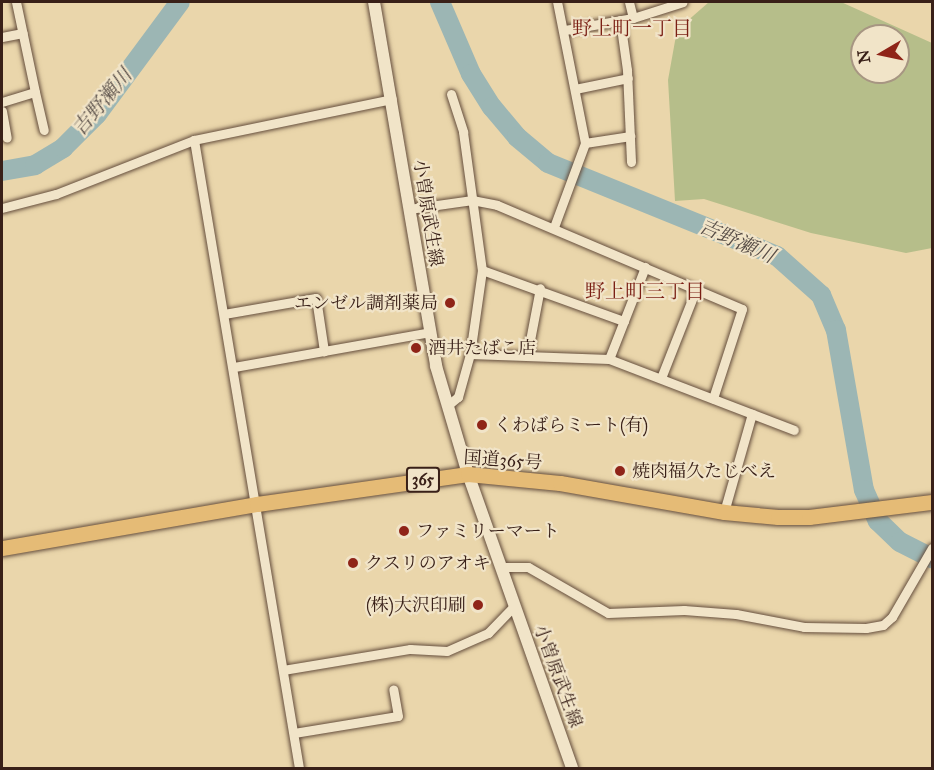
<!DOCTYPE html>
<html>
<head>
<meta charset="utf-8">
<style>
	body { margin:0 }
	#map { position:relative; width:934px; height:770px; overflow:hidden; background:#ead6ab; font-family:"IM FELL Great Primer","Noto Serif JP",serif }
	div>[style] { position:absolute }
	.green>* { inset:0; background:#b6be8a }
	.river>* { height:20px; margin:-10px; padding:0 10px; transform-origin:10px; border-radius:10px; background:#9cb6b4 }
	.roads { filter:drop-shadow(0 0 2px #654e3d) drop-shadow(0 0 2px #654e3d) }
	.minor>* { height:9px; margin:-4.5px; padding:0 4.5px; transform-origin:4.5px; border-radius:4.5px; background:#f1e4c8 }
	.secondary>* { height:12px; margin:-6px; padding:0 6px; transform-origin:6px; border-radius:6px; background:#f1e4c8 }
	.trunk>* { height:15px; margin:-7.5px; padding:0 7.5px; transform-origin:7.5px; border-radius:7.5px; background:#e5bb76 }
	.dots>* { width:16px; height:16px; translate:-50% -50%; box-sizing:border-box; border:3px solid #f1e4c8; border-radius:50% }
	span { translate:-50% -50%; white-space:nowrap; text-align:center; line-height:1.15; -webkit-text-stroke:4.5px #f1e4c8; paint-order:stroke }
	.shield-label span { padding:2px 4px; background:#f1e4c8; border:2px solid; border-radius:4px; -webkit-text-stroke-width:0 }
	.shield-label { font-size:16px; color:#392018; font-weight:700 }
	.street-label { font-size:18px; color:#392018 }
	.poi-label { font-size:18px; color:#392018 }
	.right { translate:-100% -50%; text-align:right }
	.left { translate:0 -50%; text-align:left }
	.neighbourhood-label { font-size:20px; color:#7a1f14 }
	.water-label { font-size:20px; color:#574d47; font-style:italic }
	.frame { position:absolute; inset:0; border:3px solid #392018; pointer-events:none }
	.north { position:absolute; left:850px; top:24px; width:60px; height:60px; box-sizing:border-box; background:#f1e4c8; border:2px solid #a79682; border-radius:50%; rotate:261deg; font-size:16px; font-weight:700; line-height:24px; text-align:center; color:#392018 }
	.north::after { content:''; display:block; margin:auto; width:21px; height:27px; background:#8f2418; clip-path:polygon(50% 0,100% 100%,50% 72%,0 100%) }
</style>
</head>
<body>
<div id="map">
	<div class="green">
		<div style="clip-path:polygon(evenodd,709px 2px,841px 2px,932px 43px,932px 248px,906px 253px,811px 233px,704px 199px,675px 201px,668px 80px,677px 30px,709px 2px,862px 36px,898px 36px,898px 72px,862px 72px,862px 36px)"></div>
	</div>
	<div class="river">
		<div style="left:440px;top:2px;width:78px;rotate:66.7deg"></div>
		<div style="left:471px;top:74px;width:39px;rotate:58deg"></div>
		<div style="left:492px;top:107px;width:39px;rotate:50deg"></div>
		<div style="left:517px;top:137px;width:40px;rotate:40deg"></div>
		<div style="left:548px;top:163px;width:247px;rotate:22.1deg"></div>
		<div style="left:777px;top:256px;width:59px;rotate:41.6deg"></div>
		<div style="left:821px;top:295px;width:38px;rotate:67deg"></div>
		<div style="left:836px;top:330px;width:162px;rotate:80.1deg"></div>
		<div style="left:864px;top:490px;width:34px;rotate:66deg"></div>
		<div style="left:878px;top:521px;width:30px;rotate:44deg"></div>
		<div style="left:900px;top:542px;width:36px;rotate:27deg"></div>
		<div style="left:2px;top:171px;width:34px;rotate:-10deg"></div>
		<div style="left:35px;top:165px;width:33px;rotate:-31deg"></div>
		<div style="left:63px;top:148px;width:48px;rotate:-45deg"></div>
		<div style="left:97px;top:114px;width:139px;rotate:-53.5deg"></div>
	</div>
	<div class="roads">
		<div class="minor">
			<div style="left:629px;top:2px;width:16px;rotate:76deg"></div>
			<div style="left:620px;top:20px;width:50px;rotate:82deg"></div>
			<div style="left:627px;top:70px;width:92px;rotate:87.5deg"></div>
			<div style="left:565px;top:30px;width:69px;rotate:-10deg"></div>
			<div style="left:633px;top:18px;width:52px;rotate:-17.7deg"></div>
			<div style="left:2px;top:37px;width:21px;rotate:-11deg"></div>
			<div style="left:575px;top:89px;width:54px;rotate:-11.7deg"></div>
			<div style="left:35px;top:92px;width:39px;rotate:77deg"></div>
			<div style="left:451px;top:94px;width:40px;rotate:72deg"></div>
			<div style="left:463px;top:132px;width:139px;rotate:82.2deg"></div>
			<div style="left:482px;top:270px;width:85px;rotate:98.1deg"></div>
			<div style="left:2px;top:102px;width:34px;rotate:-17deg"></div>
			<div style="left:35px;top:92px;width:92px;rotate:-101.9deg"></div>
			<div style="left:2px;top:111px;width:27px;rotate:80deg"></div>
			<div style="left:194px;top:140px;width:637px;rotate:80.51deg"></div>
			<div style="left:585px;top:143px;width:46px;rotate:-8.8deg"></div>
			<div style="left:2px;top:208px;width:56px;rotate:-14.5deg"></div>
			<div style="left:56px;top:194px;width:148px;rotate:-21.4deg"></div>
			<div style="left:194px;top:140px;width:202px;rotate:-11.7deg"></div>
			<div style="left:409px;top:209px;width:64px;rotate:-8.1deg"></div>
			<div style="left:472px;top:200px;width:25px;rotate:11deg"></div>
			<div style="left:497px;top:205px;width:266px;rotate:23deg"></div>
			<div style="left:742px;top:309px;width:94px;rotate:108deg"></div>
			<div style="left:554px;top:227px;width:90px;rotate:-69.7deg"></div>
			<div style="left:585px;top:143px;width:144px;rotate:-101.2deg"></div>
			<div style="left:482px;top:270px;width:151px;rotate:19.8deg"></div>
			<div style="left:224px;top:314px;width:93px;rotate:-9.9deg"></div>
			<div style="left:316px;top:298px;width:54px;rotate:81.4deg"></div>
			<div style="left:527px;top:356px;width:69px;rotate:-79.2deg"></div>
			<div style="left:609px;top:359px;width:99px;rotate:-68.6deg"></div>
			<div style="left:234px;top:367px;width:199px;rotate:-10.1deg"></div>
			<div style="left:661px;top:378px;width:96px;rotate:-68.5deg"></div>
			<div style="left:448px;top:405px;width:13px;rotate:-39deg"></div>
			<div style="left:458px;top:397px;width:45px;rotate:-74.4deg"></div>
			<div style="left:470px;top:354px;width:139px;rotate:2.1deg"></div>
			<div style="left:609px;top:359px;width:198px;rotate:21deg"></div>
			<div style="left:724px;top:512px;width:102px;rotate:-74.1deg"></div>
			<div style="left:500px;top:567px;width:28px"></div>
			<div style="left:528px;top:567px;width:92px;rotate:29.9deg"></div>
			<div style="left:608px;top:613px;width:76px;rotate:-2.3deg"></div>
			<div style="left:684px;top:610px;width:52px;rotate:4.4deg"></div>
			<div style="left:736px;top:614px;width:69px;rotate:10.8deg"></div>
			<div style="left:804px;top:627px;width:62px;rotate:0.9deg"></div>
			<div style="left:866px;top:628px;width:17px;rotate:-10deg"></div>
			<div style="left:883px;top:625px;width:12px;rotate:-42deg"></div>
			<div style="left:892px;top:617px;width:80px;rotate:-59.9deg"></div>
			<div style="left:283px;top:670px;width:129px;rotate:-9.4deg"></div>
			<div style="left:410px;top:649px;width:37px;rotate:3deg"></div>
			<div style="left:447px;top:651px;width:45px;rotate:-23.7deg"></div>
			<div style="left:488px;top:633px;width:37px;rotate:-46deg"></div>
			<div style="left:294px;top:733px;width:105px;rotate:-9.3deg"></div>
			<div style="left:398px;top:716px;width:27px;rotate:-100deg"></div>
		</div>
		<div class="secondary">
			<div style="left:374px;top:2px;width:369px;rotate:80.3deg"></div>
			<div style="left:436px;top:366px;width:113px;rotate:73.5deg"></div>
			<div style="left:468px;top:474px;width:312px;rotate:70.5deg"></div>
		</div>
		<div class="trunk">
			<div style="left:2px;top:548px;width:259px;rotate:-9.8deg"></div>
			<div style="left:257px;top:504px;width:213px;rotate:-8.1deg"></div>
			<div style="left:468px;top:474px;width:92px;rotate:5.6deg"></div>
			<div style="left:560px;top:483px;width:167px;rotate:10deg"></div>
			<div style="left:724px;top:512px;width:54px;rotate:5.3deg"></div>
			<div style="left:778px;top:517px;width:31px"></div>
			<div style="left:809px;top:517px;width:124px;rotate:-7deg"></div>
		</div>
	</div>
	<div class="dots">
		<div style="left:450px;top:303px;background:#8f2418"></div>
		<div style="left:416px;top:348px;background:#8f2418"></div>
		<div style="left:482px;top:425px;background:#8f2418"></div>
		<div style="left:620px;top:471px;background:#8f2418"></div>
		<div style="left:404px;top:531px;background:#8f2418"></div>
		<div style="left:353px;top:563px;background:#8f2418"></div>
		<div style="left:478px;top:605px;background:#8f2418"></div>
	</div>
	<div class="shield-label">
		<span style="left:423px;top:480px">365</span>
	</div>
	<div class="street-label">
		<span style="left:428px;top:213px;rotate:81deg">小曽原武生線</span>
		<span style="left:503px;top:460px;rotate:4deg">国道365号</span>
		<span style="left:558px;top:676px;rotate:70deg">小曽原武生線</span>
	</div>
	<div class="poi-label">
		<span class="right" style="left:438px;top:303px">エンゼル調剤薬局</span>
		<span class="left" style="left:428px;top:348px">酒井たばこ店</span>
		<span class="left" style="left:494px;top:425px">くわばらミート(有)</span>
		<span class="left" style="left:632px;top:471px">焼肉福久たじべえ</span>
		<span class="left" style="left:416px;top:531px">ファミリーマート</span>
		<span class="left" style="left:365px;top:563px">クスリのアオキ</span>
		<span class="right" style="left:466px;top:605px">(株)大沢印刷</span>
	</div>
	<div class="neighbourhood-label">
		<span style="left:632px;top:28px">野上町一丁目</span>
		<span style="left:645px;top:291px">野上町三丁目</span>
	</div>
	<div class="water-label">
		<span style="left:102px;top:102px;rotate:-50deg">吉野瀬川</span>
		<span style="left:737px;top:241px;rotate:24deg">吉野瀬川</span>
	</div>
	<div class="frame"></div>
	<div class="north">N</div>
</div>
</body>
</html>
